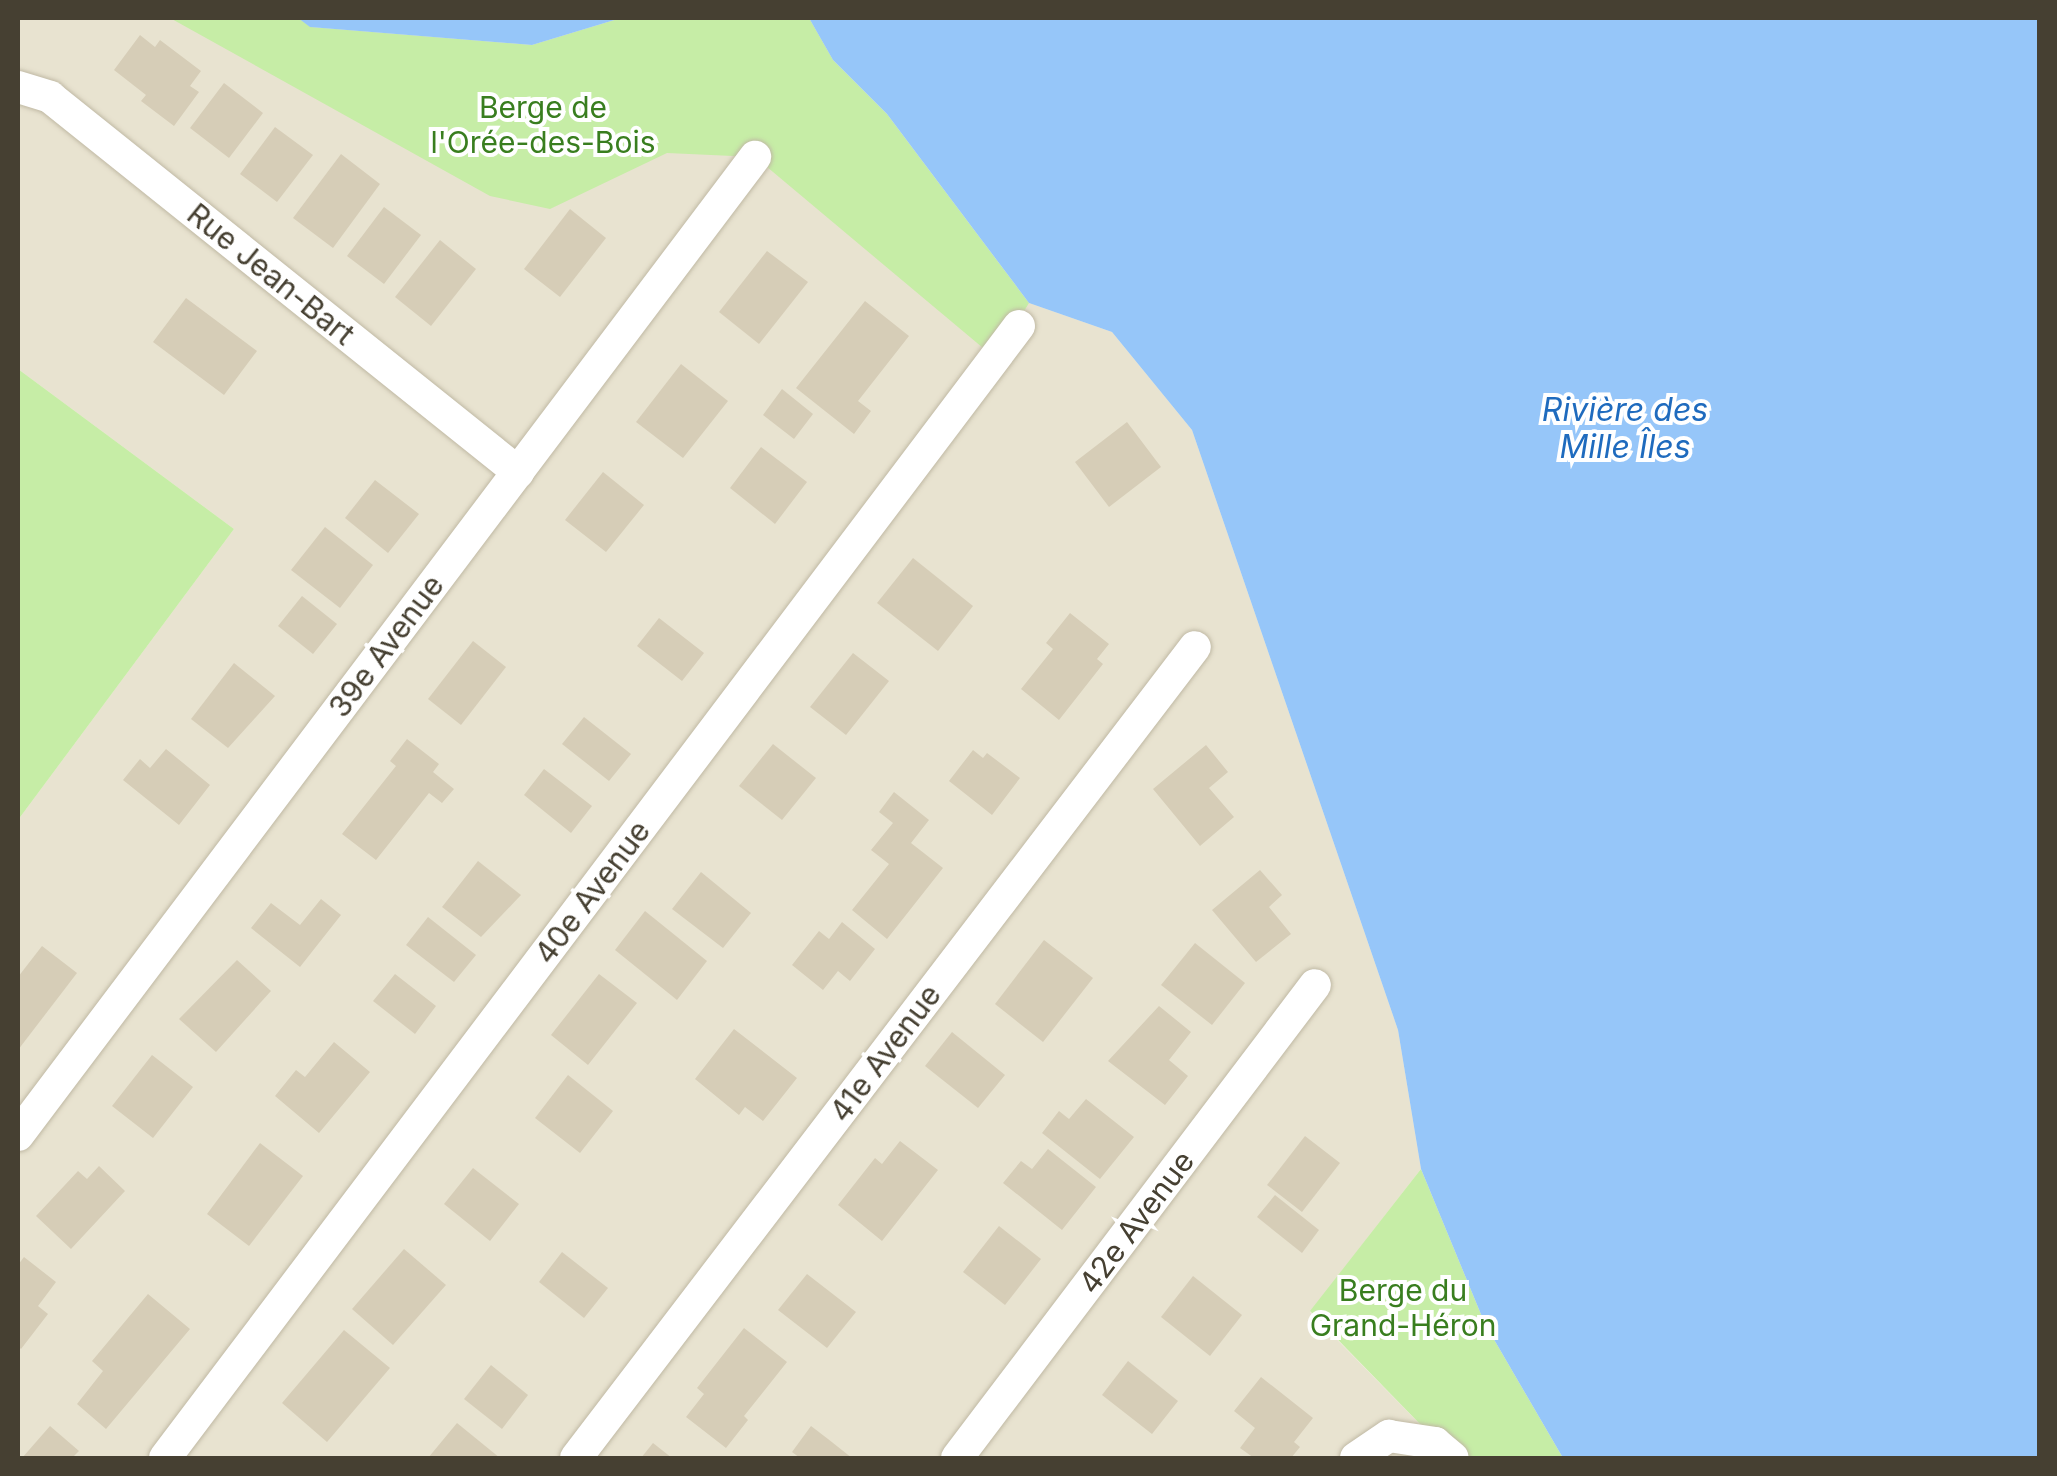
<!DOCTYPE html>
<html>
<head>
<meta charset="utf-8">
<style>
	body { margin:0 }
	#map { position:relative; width:2057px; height:1476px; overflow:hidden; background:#f4f0e2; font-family:Inter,sans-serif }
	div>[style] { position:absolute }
	.residential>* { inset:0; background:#e8e3d0 }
	.green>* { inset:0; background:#c6eda6 }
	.water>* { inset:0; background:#96c6f9 }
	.building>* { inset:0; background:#d6cdb7 }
	.roads { filter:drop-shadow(0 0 2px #c0b9a4) drop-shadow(0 0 2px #c0b9a4) }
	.minor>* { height:32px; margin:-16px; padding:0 16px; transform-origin:16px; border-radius:16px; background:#fff }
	span { translate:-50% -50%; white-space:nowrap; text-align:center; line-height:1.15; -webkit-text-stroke:8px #fff; paint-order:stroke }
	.park-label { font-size:30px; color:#397e1f }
	.street-label { font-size:30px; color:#464032 }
	.water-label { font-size:32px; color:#1f6bbe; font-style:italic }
	.frame { position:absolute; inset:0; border:20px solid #464032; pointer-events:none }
</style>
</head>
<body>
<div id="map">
	<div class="residential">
		<div style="clip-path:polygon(18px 18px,298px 18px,311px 27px,532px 45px,621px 18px,809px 18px,833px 60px,1029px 303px,1112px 332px,1192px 430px,1398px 1030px,1421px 1169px,1310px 1312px,1453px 1458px,18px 1458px,18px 820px,234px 529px,18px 369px)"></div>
	</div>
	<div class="green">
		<div style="clip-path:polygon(170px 18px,298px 18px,311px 27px,532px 45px,621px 18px,809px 18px,833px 60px,887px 114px,1029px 303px,995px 358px,755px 157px,667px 153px,550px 209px,490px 196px)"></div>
		<div style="clip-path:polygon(18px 369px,234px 529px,18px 820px)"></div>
		<div style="clip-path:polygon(1421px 1169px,1485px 1324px,1563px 1458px,1453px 1458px,1310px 1311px)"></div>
	</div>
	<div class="water">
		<div style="clip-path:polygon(298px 18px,621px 18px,532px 45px,310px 27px)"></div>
		<div style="clip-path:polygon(809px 18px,2039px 18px,2039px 1458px,1563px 1458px,1485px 1324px,1421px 1169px,1398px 1030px,1192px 430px,1112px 332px,1029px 303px,887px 114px,833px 60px)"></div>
	</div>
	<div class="building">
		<div style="clip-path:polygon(140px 35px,155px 47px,160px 40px,201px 71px,190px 86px,199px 92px,174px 126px,141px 101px,146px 95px,114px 70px)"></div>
		<div style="clip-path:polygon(224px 83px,263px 113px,229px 158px,190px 128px)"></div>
		<div style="clip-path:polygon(275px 127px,313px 155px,277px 202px,240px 174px)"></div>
		<div style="clip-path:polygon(341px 154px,380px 184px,333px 248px,293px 218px)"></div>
		<div style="clip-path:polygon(384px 207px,421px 235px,384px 284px,347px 256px)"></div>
		<div style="clip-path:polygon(570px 209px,606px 238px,560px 297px,524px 269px)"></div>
		<div style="clip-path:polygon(440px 240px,476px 269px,431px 326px,395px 297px)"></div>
		<div style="clip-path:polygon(767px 251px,808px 282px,759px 344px,719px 312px)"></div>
		<div style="clip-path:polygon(186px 298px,257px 351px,224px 395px,153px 342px)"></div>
		<div style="clip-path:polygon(865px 301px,909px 336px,858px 401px,871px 411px,854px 434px,796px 388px)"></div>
		<div style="clip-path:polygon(681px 364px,728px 401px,683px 458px,636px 422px)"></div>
		<div style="clip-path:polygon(782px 389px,813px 414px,794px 439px,763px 415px)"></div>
		<div style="clip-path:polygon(1127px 422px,1161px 467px,1109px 507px,1075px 462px)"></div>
		<div style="clip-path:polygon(761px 447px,807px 482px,775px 524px,730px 488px)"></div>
		<div style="clip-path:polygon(603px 472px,644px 505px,606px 552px,565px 520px)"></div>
		<div style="clip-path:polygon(375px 480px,419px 514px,388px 553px,345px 518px)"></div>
		<div style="clip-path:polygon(325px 527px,373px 565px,340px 608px,291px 570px)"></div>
		<div style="clip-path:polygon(913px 558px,973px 606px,938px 651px,877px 603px)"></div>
		<div style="clip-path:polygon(302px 596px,337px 624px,313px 654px,278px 626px)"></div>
		<div style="clip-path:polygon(1070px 613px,1109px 644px,1097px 659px,1103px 664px,1059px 720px,1021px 689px,1053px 649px,1046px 643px)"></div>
		<div style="clip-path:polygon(659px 618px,704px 653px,682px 681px,637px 646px)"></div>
		<div style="clip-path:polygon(473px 641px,506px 667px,461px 725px,428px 699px)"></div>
		<div style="clip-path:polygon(853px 653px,889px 681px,846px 735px,810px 707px)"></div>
		<div style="clip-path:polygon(234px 663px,275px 696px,228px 748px,191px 719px)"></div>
		<div style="clip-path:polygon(584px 717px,631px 754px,609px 781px,562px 744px)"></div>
		<div style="clip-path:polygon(407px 739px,439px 764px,433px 772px,454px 789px,442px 803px,429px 793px,376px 860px,342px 834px,396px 766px,390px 761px)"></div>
		<div style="clip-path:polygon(773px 744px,816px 778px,782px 820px,739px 786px)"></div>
		<div style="clip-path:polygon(1206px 745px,1228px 772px,1209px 788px,1234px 817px,1200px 846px,1153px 789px)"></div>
		<div style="clip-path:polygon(166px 749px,210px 785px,179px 825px,123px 780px,140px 759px,150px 768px)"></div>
		<div style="clip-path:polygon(973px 750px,983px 758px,987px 753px,1020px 778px,992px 815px,949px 781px)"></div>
		<div style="clip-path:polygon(544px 769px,592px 806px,571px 833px,524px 795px)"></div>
		<div style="clip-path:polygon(894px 792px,929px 820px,911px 843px,943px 868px,887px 939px,852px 910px,889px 864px,871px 850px,893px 823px,879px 812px)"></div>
		<div style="clip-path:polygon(478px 861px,521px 895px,481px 937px,442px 907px)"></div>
		<div style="clip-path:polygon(1260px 870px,1282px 895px,1269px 907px,1291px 934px,1256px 962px,1212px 910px)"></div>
		<div style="clip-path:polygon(701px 872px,751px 913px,723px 948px,672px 909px)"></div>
		<div style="clip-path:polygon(321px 899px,341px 915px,300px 967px,251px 928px,271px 903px,300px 925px)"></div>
		<div style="clip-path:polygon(645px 911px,707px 961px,677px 1000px,615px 950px)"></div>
		<div style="clip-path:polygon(428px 917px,476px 955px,454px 982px,406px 945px)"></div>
		<div style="clip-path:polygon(842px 922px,875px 949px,850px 981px,838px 971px,823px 990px,792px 965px,819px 931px,829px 939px)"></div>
		<div style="clip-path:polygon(1044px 940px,1093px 978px,1043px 1042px,995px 1004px)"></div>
		<div style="clip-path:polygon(1195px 943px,1245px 983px,1212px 1025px,1161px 985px)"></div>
		<div style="clip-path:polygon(42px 946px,77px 973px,18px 1050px,18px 977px)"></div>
		<div style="clip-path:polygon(237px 960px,271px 991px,216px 1052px,179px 1019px)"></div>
		<div style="clip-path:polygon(395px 974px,436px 1006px,415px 1034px,373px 1001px)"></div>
		<div style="clip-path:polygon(599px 974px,637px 1003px,588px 1065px,551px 1035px)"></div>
		<div style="clip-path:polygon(1159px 1006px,1191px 1032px,1169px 1060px,1188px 1076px,1165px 1105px,1108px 1061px)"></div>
		<div style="clip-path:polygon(734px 1029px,797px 1078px,763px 1121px,745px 1107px,739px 1115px,695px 1079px)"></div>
		<div style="clip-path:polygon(952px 1032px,1005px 1075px,978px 1108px,925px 1066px)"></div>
		<div style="clip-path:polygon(334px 1042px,370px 1072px,319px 1133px,275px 1096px,296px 1070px,305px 1077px)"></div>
		<div style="clip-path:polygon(152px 1055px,193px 1087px,153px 1138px,112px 1106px)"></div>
		<div style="clip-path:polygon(568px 1075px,613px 1111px,580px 1153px,535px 1118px)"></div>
		<div style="clip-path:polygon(1086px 1099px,1134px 1137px,1100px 1179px,1042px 1133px,1059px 1111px,1069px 1119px)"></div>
		<div style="clip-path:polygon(1305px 1136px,1340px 1163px,1302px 1212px,1267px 1185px)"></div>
		<div style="clip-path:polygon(900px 1141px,938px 1170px,882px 1241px,838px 1205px,875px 1158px,882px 1164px)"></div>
		<div style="clip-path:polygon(260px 1143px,303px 1176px,249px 1246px,207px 1214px)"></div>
		<div style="clip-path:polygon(1048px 1149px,1096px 1187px,1062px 1230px,1003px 1183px,1021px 1161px,1032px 1169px)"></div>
		<div style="clip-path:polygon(99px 1166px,125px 1191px,71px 1249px,36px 1216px,78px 1171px,87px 1179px)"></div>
		<div style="clip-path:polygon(473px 1168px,519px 1204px,490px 1241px,444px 1204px)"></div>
		<div style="clip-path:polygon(1275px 1195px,1319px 1230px,1302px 1253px,1257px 1217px)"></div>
		<div style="clip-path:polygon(999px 1226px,1041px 1259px,1005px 1305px,963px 1272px)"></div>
		<div style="clip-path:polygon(404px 1249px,446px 1285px,393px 1345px,352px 1309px)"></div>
		<div style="clip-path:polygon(562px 1252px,608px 1288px,584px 1318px,539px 1282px)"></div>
		<div style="clip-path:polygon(24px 1257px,56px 1282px,38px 1306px,48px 1314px,21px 1349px,18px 1346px,18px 1265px)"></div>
		<div style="clip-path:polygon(807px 1274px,856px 1312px,827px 1348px,778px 1310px)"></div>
		<div style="clip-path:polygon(1193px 1276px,1242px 1315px,1210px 1356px,1161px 1317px)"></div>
		<div style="clip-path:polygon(148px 1294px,190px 1329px,106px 1429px,77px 1404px,103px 1371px,92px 1361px)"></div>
		<div style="clip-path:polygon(744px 1328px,787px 1362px,744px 1416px,748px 1420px,726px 1448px,686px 1417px,704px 1394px,697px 1388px)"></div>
		<div style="clip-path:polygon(344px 1330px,390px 1368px,327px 1442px,282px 1403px)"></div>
		<div style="clip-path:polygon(1128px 1361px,1178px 1401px,1152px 1434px,1102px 1395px)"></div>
		<div style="clip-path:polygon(491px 1365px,528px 1395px,502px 1429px,464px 1399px)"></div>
		<div style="clip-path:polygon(1261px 1377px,1313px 1418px,1294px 1442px,1300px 1447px,1291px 1458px,1254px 1458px,1240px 1448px,1255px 1428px,1234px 1411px)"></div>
		<div style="clip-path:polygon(457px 1423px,500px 1458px,428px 1458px)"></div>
		<div style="clip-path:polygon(50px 1426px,79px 1451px,72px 1458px,22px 1458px)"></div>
		<div style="clip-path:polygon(811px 1426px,828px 1439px,852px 1458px,800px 1458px,792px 1452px)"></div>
		<div style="clip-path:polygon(653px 1443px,672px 1458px,641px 1458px)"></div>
	</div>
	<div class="roads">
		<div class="minor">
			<div style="left:18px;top:87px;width:34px;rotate:17deg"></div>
			<div style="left:50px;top:97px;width:600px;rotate:38.7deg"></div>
			<div style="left:18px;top:1135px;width:1225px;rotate:-53deg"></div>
			<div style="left:165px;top:1458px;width:1418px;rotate:-52.97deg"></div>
			<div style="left:576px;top:1458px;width:1020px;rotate:-52.65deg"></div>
			<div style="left:957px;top:1458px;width:593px;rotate:-52.88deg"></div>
			<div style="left:1356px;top:1458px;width:40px;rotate:-34deg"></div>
			<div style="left:1389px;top:1436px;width:47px;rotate:8.7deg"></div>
			<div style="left:1435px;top:1443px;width:23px;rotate:40deg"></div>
		</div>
	</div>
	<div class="park-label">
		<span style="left:543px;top:124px">Berge de<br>l'Orée-des-Bois</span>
		<span style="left:1403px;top:1307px">Berge du<br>Grand-Héron</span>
	</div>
	<div class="street-label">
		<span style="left:271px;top:274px;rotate:39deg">Rue Jean-Bart</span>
		<span style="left:386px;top:646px;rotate:-53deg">39e Avenue</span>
		<span style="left:592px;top:892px;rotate:-53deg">40e Avenue</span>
		<span style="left:885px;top:1053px;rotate:-53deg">41e Avenue</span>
		<span style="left:1136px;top:1222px;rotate:-53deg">42e Avenue</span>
	</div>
	<div class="water-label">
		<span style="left:1625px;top:429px">Rivière des<br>Mille Îles</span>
	</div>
	<div class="frame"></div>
</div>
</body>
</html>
